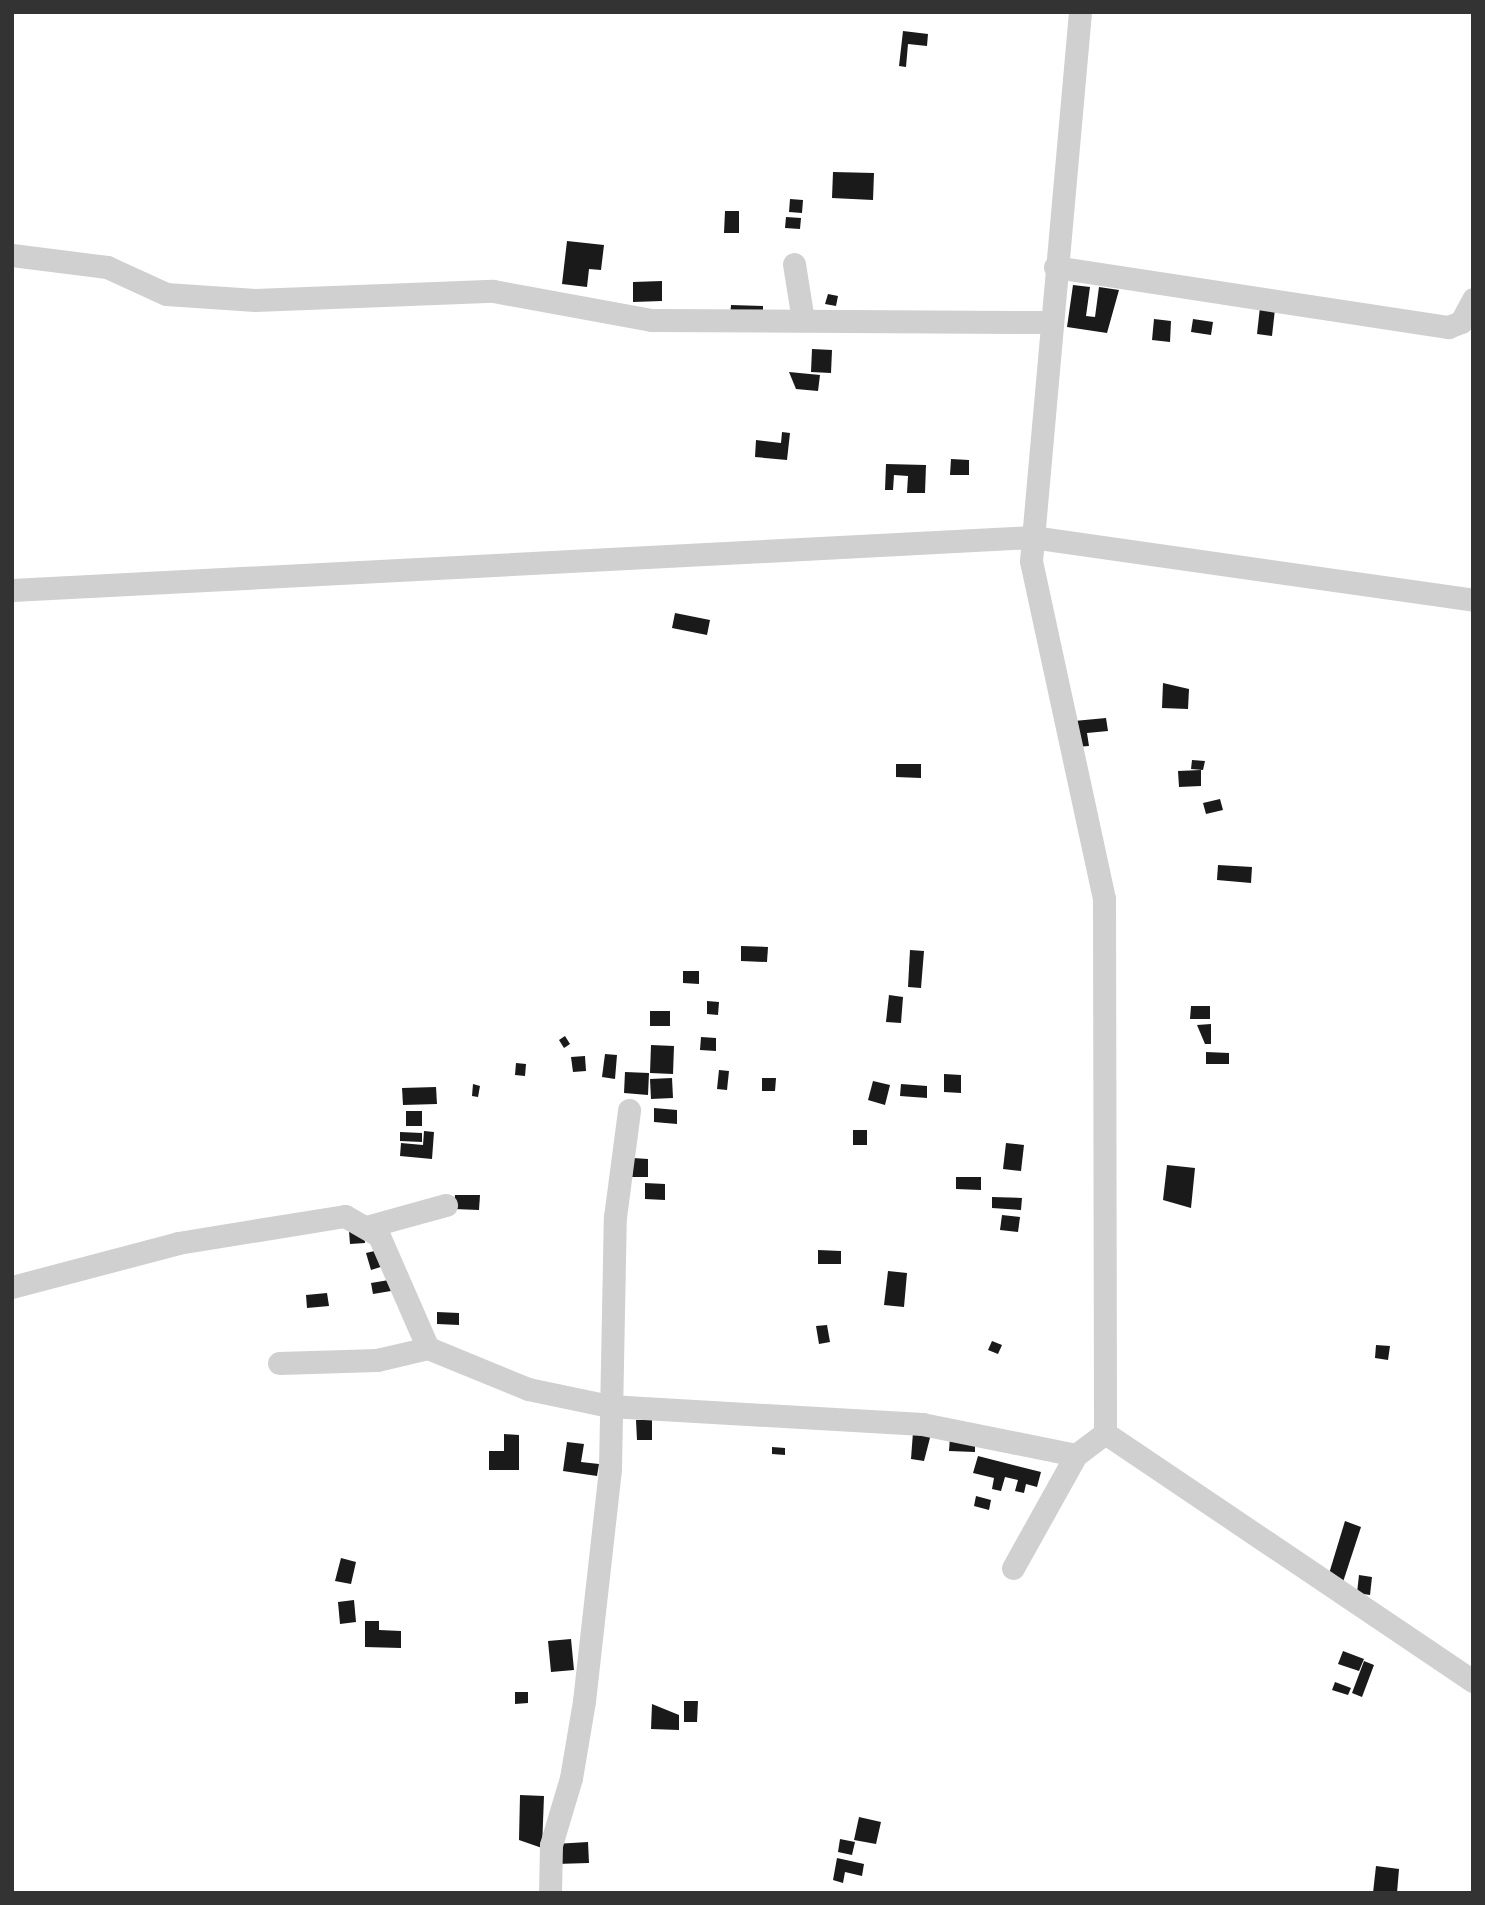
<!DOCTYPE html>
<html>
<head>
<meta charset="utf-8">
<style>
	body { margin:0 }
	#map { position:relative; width:1485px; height:1905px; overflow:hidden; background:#fff; font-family:Inter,sans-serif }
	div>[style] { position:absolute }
	.building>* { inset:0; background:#1a1a1a }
	.minor>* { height:23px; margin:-11.5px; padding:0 11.5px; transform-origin:11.5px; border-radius:11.5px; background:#d0d0d0 }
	span { translate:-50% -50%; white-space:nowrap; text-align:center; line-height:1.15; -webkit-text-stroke:7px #fff; paint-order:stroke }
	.frame { position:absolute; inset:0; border:14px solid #333; pointer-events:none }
</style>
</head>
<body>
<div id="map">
	<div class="building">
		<div style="clip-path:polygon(903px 31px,928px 34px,927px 46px,908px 44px,906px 67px,899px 66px)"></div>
		<div style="clip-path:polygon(833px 172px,874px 173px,873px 200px,832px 198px)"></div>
		<div style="clip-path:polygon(790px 199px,803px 200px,802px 213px,789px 212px)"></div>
		<div style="clip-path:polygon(725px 211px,739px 211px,739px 233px,724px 233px)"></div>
		<div style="clip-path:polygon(786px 217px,801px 218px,800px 229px,785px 228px)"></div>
		<div style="clip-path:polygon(567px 241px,604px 245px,601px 270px,589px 269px,587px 287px,562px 284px)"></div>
		<div style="clip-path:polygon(662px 281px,662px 301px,633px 302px,633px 282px)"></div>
		<div style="clip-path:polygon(1073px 285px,1090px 287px,1086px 316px,1095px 317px,1099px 287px,1119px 290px,1107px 333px,1067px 327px)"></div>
		<div style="clip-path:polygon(828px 294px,838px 296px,836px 306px,825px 304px)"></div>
		<div style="clip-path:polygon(731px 305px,763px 306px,763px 318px,730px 318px)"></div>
		<div style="clip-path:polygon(1260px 307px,1275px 309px,1272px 336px,1257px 334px)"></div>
		<div style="clip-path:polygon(1154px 319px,1171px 321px,1170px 342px,1152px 340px)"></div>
		<div style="clip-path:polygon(1193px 319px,1213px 322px,1211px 335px,1191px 332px)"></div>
		<div style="clip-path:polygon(812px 349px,832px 350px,831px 373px,811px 372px)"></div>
		<div style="clip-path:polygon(789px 372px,820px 375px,818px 391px,796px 389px)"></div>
		<div style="clip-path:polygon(782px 432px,790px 433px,787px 460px,755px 457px,756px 440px,781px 443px)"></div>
		<div style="clip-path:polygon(951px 459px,969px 460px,969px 475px,950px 475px)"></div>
		<div style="clip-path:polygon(886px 464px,926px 465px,925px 493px,907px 493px,908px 476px,894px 475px,893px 490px,885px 490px)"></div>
		<div style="clip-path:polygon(675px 613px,710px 620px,707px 635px,672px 628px)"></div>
		<div style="clip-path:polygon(1163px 683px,1189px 689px,1188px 709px,1162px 708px)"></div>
		<div style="clip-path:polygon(1106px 718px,1108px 731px,1087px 733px,1089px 746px,1076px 747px,1074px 721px)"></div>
		<div style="clip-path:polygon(1192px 760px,1205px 761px,1203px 770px,1191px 769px)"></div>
		<div style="clip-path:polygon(896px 764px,921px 764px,921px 778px,896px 777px)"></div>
		<div style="clip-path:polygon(1201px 770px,1201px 786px,1179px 787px,1178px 771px)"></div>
		<div style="clip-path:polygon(1220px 799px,1223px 810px,1206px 814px,1203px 803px)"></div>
		<div style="clip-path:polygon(1218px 865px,1252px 867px,1251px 883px,1217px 880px)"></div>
		<div style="clip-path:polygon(741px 946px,768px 947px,767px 962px,741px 961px)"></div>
		<div style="clip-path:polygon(910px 950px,924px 951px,921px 988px,908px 987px)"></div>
		<div style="clip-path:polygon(683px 971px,699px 971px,699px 984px,683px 983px)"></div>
		<div style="clip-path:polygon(889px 995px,903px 997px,901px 1023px,886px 1022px)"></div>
		<div style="clip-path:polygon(707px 1001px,719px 1002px,718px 1015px,707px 1014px)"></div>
		<div style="clip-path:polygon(1191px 1006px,1210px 1006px,1210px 1019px,1190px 1019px)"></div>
		<div style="clip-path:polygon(650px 1011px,670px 1011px,670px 1026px,650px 1026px)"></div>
		<div style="clip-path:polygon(1211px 1024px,1211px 1044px,1205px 1044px,1197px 1025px)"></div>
		<div style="clip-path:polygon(565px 1036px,570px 1044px,564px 1048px,559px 1040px)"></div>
		<div style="clip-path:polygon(701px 1037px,716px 1038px,716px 1051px,700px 1050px)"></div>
		<div style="clip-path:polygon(651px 1045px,674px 1046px,673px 1074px,650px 1073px)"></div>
		<div style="clip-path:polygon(1206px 1052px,1229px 1053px,1229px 1064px,1206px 1064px)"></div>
		<div style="clip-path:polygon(605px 1054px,617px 1055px,615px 1079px,602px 1077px)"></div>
		<div style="clip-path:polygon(585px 1056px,586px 1071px,573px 1072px,571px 1057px)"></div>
		<div style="clip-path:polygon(516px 1063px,526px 1064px,525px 1076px,515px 1075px)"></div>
		<div style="clip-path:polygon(719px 1070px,729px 1071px,727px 1090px,717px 1089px)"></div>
		<div style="clip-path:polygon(625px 1072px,649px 1073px,648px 1095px,624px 1093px)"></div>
		<div style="clip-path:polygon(944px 1074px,961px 1075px,961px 1093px,944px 1092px)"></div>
		<div style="clip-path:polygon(672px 1078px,673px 1098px,651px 1099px,650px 1079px)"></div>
		<div style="clip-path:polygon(762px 1078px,776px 1078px,775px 1091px,762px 1091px)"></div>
		<div style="clip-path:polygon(873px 1081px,890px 1085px,885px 1105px,868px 1100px)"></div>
		<div style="clip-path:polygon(473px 1084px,480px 1086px,478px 1097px,472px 1096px)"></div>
		<div style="clip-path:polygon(901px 1084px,927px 1086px,927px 1098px,900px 1096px)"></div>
		<div style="clip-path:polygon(436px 1087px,437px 1104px,403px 1105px,402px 1088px)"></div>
		<div style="clip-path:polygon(654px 1108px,677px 1110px,677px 1124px,654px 1122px)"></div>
		<div style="clip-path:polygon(406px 1111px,422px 1111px,422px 1126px,406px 1126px)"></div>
		<div style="clip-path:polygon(853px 1130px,867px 1130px,867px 1145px,853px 1145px)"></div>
		<div style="clip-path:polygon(424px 1131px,434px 1132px,432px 1159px,400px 1156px,401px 1143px,423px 1145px)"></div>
		<div style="clip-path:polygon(400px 1132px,422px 1133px,422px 1142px,400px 1141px)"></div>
		<div style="clip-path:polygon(1006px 1143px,1024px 1145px,1021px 1171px,1003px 1169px)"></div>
		<div style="clip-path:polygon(633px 1158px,648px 1159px,648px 1177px,632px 1177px)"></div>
		<div style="clip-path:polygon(1167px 1165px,1195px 1168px,1191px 1208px,1163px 1200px)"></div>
		<div style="clip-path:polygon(956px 1177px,981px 1177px,981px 1190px,956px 1189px)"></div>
		<div style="clip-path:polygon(645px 1183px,665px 1184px,665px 1200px,645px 1199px)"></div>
		<div style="clip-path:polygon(455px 1195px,480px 1195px,479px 1210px,454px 1209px)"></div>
		<div style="clip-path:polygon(992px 1197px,1022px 1198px,1021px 1210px,992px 1208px)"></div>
		<div style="clip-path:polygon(1002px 1215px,1020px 1217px,1018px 1232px,1000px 1230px)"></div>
		<div style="clip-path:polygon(364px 1230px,365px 1243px,350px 1244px,349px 1231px)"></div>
		<div style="clip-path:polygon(383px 1249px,387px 1265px,371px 1270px,366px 1253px)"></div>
		<div style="clip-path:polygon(818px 1250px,841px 1251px,841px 1264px,818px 1264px)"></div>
		<div style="clip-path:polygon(888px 1271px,907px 1273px,904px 1307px,884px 1305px)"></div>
		<div style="clip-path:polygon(389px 1280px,391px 1291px,373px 1294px,371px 1283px)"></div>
		<div style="clip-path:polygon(327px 1293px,329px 1306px,307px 1308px,306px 1295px)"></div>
		<div style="clip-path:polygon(437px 1312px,459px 1313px,459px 1325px,437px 1324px)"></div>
		<div style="clip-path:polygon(827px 1325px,830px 1342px,819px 1344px,816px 1326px)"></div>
		<div style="clip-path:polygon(992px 1341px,1002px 1345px,998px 1354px,988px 1350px)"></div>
		<div style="clip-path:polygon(1376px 1345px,1390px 1346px,1388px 1360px,1375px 1358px)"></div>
		<div style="clip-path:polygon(636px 1420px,652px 1420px,652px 1440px,637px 1440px)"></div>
		<div style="clip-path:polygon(913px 1432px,931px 1434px,924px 1461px,911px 1459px)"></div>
		<div style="clip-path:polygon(504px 1434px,519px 1435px,519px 1470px,489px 1470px,489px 1451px,504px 1451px)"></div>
		<div style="clip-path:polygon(950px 1437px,975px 1438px,975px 1452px,949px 1451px)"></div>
		<div style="clip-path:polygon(567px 1442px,584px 1444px,581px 1462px,599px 1464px,597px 1476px,563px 1471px)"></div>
		<div style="clip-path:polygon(772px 1447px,785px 1448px,785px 1455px,772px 1454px)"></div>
		<div style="clip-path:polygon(978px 1456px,1041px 1472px,1037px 1487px,1026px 1484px,1024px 1493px,1015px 1491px,1018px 1480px,1005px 1477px,1001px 1491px,992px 1489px,994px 1478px,973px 1473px)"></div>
		<div style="clip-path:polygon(976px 1496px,991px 1500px,989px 1510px,974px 1506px)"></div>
		<div style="clip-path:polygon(1345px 1521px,1361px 1527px,1343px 1582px,1328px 1577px)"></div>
		<div style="clip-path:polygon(341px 1558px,356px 1562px,351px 1584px,335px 1581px)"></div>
		<div style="clip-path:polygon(1359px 1575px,1372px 1577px,1370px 1595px,1357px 1593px)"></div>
		<div style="clip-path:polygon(354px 1600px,356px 1622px,340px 1624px,338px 1602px)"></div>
		<div style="clip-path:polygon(365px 1621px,379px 1621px,379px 1630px,401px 1631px,401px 1648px,365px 1647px)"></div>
		<div style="clip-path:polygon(571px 1639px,574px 1670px,551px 1672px,548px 1641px)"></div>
		<div style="clip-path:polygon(1343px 1651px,1364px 1659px,1359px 1671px,1338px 1664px)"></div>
		<div style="clip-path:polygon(1364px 1661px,1374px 1665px,1362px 1697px,1352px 1693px)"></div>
		<div style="clip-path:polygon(1335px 1682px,1351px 1688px,1348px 1695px,1332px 1690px)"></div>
		<div style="clip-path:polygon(515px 1692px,528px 1692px,528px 1703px,515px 1704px)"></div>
		<div style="clip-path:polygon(684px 1701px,698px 1701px,697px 1722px,684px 1722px)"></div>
		<div style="clip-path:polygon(652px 1704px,679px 1715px,679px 1730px,651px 1729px)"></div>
		<div style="clip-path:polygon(520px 1795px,544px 1796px,542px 1848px,519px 1840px)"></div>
		<div style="clip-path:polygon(859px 1817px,881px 1822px,876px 1844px,854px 1840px)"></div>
		<div style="clip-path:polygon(840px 1839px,855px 1842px,852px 1855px,838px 1852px)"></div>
		<div style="clip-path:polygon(588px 1842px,589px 1863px,556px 1864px,555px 1844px)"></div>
		<div style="clip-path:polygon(837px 1858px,864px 1864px,862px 1876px,845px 1872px,843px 1883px,833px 1880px)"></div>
		<div style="clip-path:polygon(1376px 1866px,1399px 1869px,1397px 1893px,1373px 1893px)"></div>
	</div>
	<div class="minor">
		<div style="left:1080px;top:12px;width:551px;rotate:95.1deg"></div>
		<div style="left:1031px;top:561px;width:346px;rotate:77.8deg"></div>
		<div style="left:1104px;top:899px;width:534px;rotate:89.89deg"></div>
		<div style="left:1105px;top:1433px;width:444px;rotate:34deg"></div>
		<div style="left:12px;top:255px;width:96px;rotate:7.2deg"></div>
		<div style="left:107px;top:267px;width:65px;rotate:24.6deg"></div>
		<div style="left:166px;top:294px;width:89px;rotate:3.9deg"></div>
		<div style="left:255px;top:300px;width:238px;rotate:-2.2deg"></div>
		<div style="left:493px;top:291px;width:161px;rotate:10.4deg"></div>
		<div style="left:651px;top:320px;width:397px;rotate:0.3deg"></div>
		<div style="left:794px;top:264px;width:57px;rotate:80.9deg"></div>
		<div style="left:1055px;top:267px;width:398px;rotate:8.7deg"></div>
		<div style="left:1448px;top:327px;width:14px;rotate:-21deg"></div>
		<div style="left:1461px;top:322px;width:26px;rotate:-62deg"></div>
		<div style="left:12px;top:590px;width:1021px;rotate:-2.97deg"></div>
		<div style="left:1032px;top:537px;width:445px;rotate:8.1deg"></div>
		<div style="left:366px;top:1227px;width:83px;rotate:-15.4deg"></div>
		<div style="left:12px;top:1287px;width:172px;rotate:-14.8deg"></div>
		<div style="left:178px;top:1243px;width:169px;rotate:-9.2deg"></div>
		<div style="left:345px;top:1216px;width:39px;rotate:30deg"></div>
		<div style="left:379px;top:1236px;width:122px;rotate:66.4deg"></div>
		<div style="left:279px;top:1363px;width:98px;rotate:-1.8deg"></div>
		<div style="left:377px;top:1360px;width:52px;rotate:-13.2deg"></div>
		<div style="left:428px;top:1348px;width:108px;rotate:22.3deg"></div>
		<div style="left:528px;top:1389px;width:83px;rotate:11.9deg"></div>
		<div style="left:609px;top:1406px;width:314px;rotate:3.3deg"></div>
		<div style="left:922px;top:1424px;width:157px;rotate:11.4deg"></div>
		<div style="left:1013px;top:1568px;width:129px;rotate:-60.9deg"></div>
		<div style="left:1076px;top:1455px;width:36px;rotate:-37deg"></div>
		<div style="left:550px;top:1893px;width:48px;rotate:-88.8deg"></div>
		<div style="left:551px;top:1845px;width:70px;rotate:-73.4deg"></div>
		<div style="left:571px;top:1778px;width:78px;rotate:-80.4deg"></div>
		<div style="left:584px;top:1701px;width:234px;rotate:-83.6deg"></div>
		<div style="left:610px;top:1468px;width:251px;rotate:-88.9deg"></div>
		<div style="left:615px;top:1217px;width:108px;rotate:-82.5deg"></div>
	</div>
	<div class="frame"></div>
</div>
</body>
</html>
